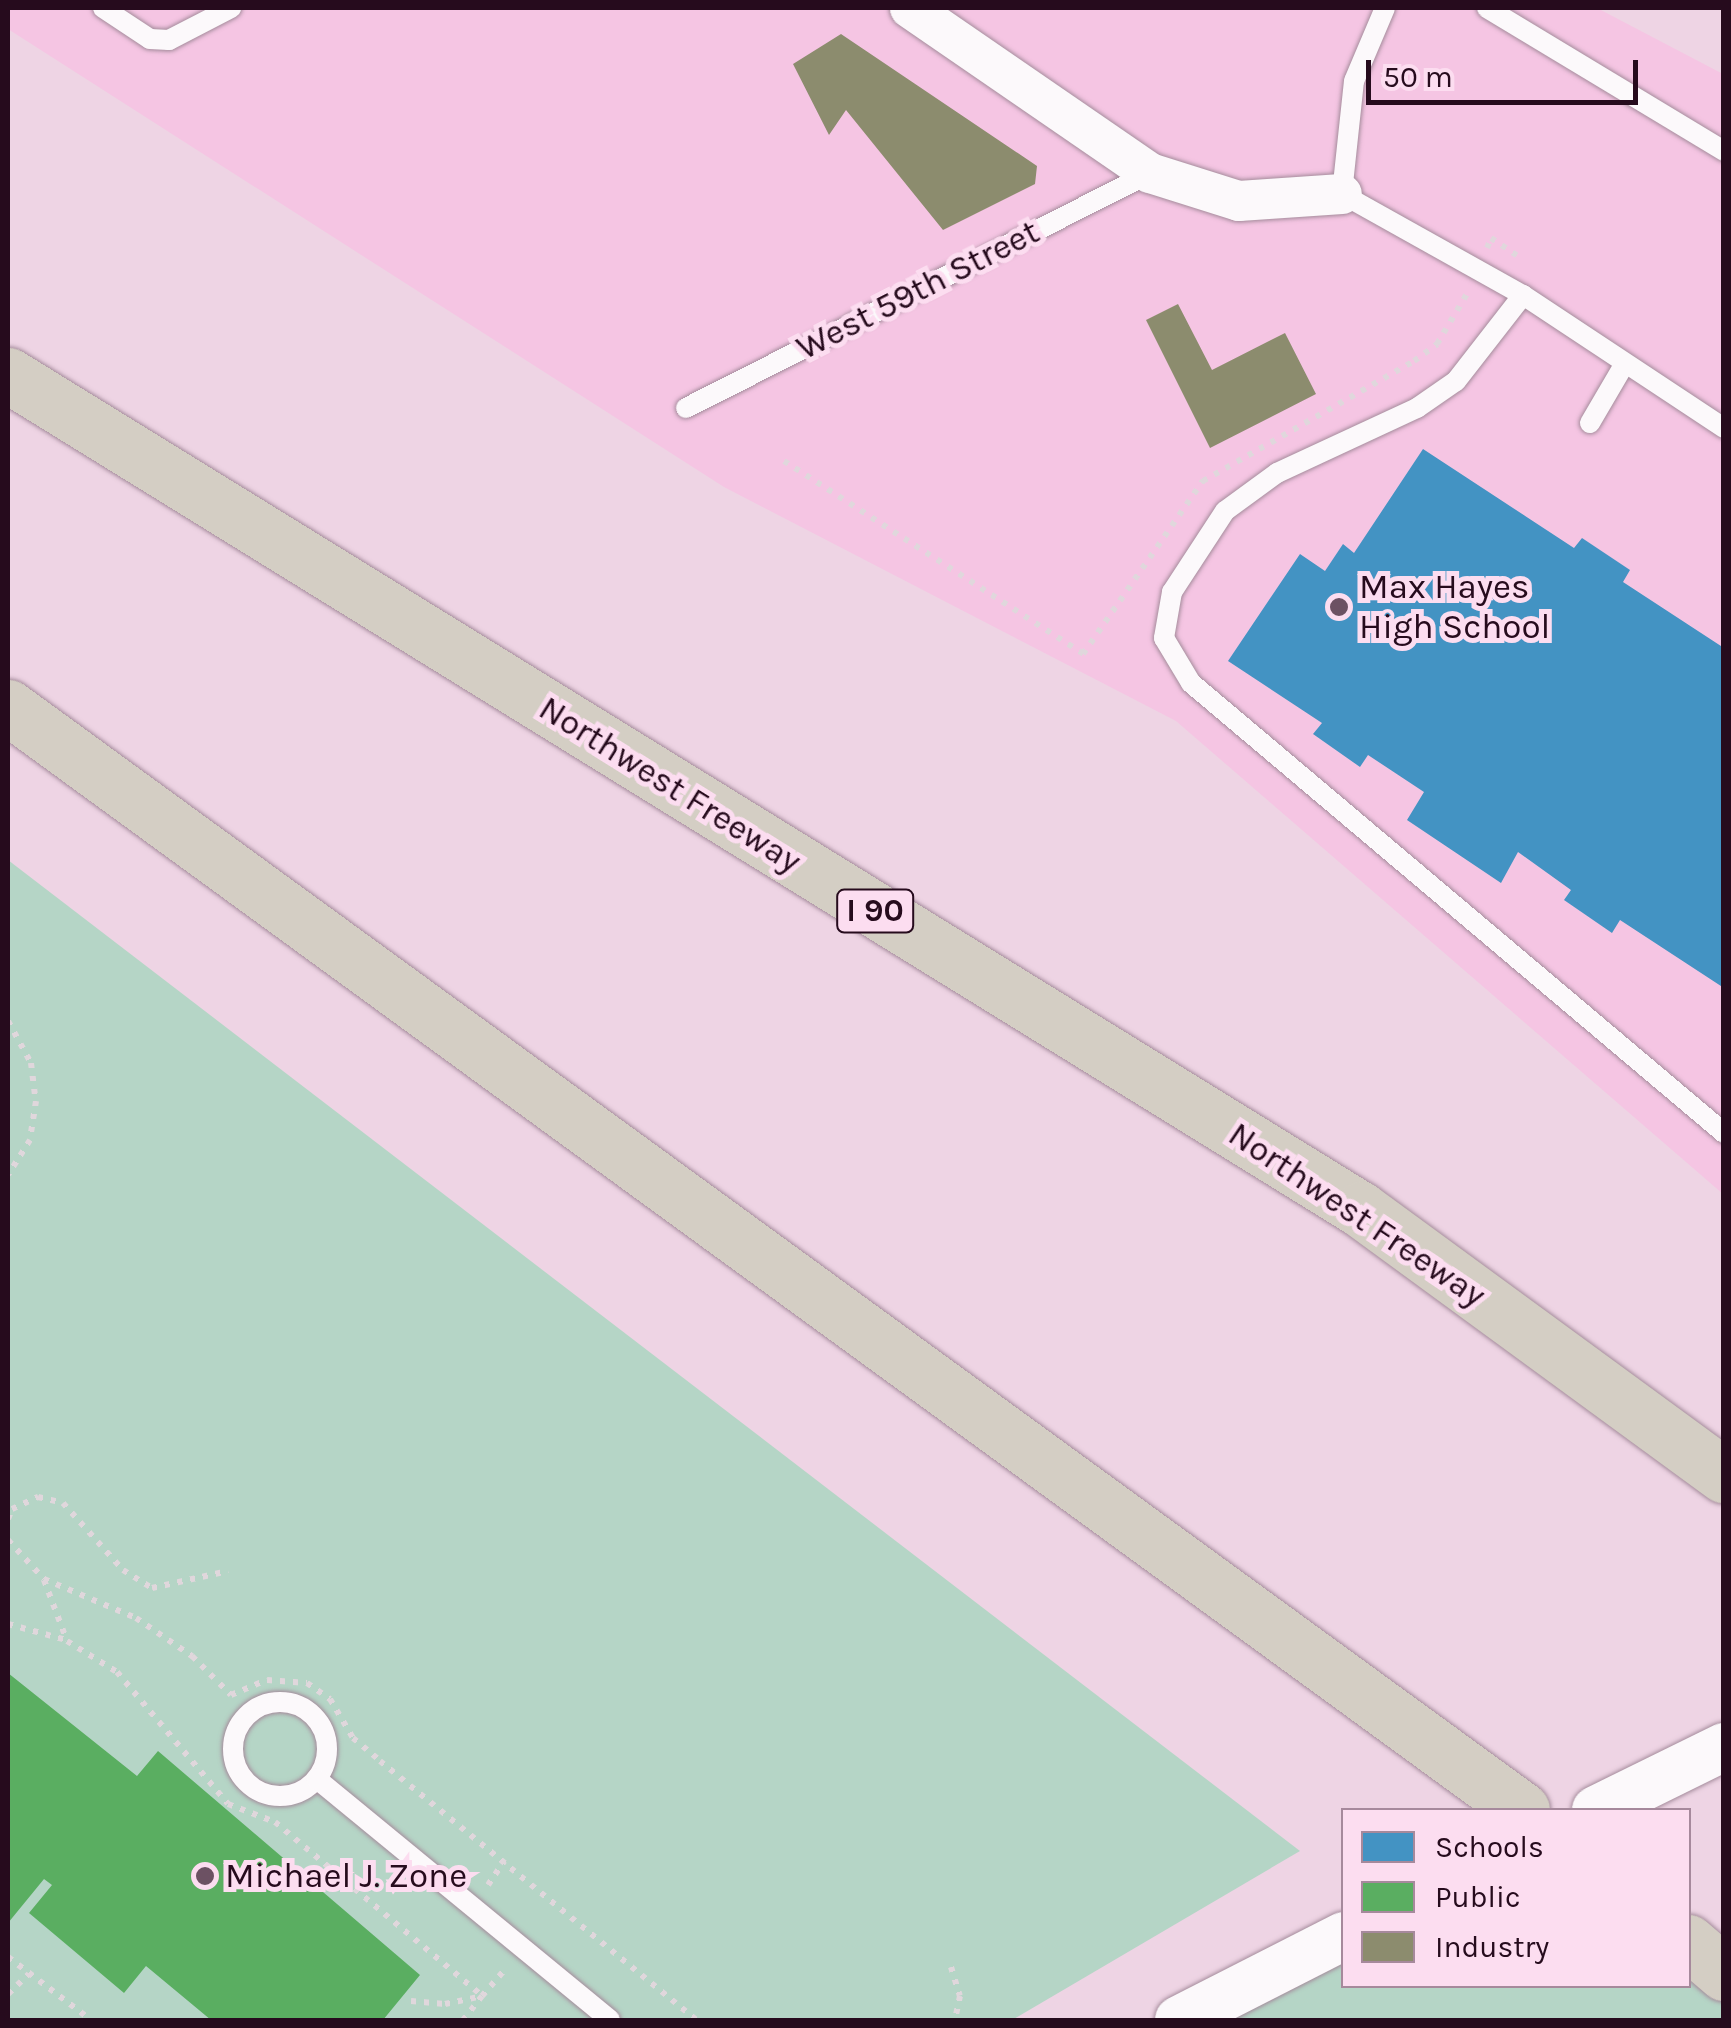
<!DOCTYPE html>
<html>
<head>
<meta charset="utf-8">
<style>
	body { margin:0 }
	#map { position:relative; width:1731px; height:2028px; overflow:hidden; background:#eed4e4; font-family:Karla,sans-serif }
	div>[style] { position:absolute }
	.built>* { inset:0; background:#f5c5e3 }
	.green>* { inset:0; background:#b5d5c6 }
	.schools>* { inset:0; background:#4393c3 }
	.public>* { inset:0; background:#5aae61 }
	.industry>* { inset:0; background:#8c8c6e }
	.path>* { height:6px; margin-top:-3px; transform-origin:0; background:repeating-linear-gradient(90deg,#e0d7dc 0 5px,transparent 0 13px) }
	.roads { filter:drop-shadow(0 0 2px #a58c9c) drop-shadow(0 0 2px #a58c9c) }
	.service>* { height:20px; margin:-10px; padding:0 10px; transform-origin:10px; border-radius:10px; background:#fcf9fb }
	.service>.ring { margin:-10px; padding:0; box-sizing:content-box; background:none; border:20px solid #fcf9fb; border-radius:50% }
	.minor>* { height:40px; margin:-20px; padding:0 20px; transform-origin:20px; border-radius:20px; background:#fcf9fb }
	.tertiary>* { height:48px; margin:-24px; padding:0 24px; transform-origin:24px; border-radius:24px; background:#fcf9fb }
	.motorway>* { height:55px; margin:-27.5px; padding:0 27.5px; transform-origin:27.5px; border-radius:27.5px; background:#d4cec4 }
	.dots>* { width:28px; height:28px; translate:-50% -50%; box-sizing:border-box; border:5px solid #fcddf0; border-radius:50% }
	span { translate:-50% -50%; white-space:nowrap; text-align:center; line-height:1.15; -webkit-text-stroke:10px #fcddf0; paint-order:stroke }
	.shield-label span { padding:2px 8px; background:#fcddf0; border:2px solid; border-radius:8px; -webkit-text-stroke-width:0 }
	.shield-label { font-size:32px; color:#260b1d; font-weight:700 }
	.street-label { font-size:35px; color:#260b1d }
	.poi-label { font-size:35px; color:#260b1d }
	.left { translate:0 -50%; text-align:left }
	.frame { position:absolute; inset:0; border:10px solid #260b1d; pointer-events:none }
	.legend { position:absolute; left:1341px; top:1808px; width:350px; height:180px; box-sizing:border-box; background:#fcddf0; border:2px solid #a6899c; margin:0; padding:12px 18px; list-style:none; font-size:30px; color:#260b1d }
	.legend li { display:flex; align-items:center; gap:20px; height:50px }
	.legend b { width:50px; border:2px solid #a6899c }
	.scale { position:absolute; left:1366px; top:60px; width:272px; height:45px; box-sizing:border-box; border:5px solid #260b1d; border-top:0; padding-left:12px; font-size:30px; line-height:35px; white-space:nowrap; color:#260b1d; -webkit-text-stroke:8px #fcddf0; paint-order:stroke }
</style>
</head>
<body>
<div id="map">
	<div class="built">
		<div style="clip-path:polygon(8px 8px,1597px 8px,1723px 74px,1723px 1194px,1176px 721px,724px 487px,8px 29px)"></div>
	</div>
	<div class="green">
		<div style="clip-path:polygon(8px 860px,1300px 1851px,1012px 2020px,8px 2020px)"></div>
		<div style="clip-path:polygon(1343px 1936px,1344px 1986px,1688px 1986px,1689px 1942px,1723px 1973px,1723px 2020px,1179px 2020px)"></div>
	</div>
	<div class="schools">
		<div style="clip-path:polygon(1423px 449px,1574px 548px,1582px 538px,1630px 570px,1623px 582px,1724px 648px,1724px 988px,1620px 920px,1612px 933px,1564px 900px,1571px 890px,1518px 852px,1501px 883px,1407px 820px,1424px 792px,1368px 755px,1360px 767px,1313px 734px,1322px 723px,1228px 661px,1300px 554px,1325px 571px,1343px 544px,1354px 553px)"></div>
	</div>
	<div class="public">
		<div style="clip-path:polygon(8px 1673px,137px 1776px,158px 1751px,420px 1975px,383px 2020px,211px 2020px,146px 1966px,124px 1993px,29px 1913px,52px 1885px,44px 1879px,8px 1923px)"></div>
	</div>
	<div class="industry">
		<div style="clip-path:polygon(841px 34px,1037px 166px,1035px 184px,943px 230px,846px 110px,829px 135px,793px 64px)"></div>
		<div style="clip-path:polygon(1178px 304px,1212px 370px,1285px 333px,1316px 394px,1210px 448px,1146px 320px)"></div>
	</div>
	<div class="path">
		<div style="left:1487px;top:248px;width:11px;rotate:-68deg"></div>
		<div style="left:1491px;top:238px;width:36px;rotate:34deg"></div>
		<div style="left:784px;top:461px;width:356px;rotate:32.8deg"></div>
		<div style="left:1083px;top:654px;width:211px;rotate:-55.3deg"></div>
		<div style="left:1203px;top:481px;width:243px;rotate:-29.6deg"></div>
		<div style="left:1414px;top:361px;width:29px;rotate:-36deg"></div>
		<div style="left:1437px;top:344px;width:61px;rotate:-59.2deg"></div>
		<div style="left:8px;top:1021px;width:48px;rotate:61.3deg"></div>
		<div style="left:31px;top:1063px;width:38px;rotate:83deg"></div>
		<div style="left:36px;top:1101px;width:39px;rotate:99deg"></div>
		<div style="left:30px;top:1140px;width:41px;rotate:122.2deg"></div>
		<div style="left:8px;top:1519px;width:11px;rotate:-68deg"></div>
		<div style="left:12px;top:1509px;width:29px;rotate:-25deg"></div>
		<div style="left:38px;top:1497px;width:26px;rotate:13deg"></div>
		<div style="left:63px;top:1503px;width:90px;rotate:48.2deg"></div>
		<div style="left:123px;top:1570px;width:34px;rotate:32deg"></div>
		<div style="left:152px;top:1588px;width:78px;rotate:-12.6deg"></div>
		<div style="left:8px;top:1540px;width:53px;rotate:47.3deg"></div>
		<div style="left:44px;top:1579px;width:100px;rotate:23deg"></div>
		<div style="left:136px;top:1618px;width:68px;rotate:34.2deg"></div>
		<div style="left:192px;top:1656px;width:55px;rotate:45deg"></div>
		<div style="left:231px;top:1695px;width:39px;rotate:-23deg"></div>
		<div style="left:267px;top:1680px;width:40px;rotate:4.3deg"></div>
		<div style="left:307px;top:1683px;width:28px;rotate:35deg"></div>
		<div style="left:330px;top:1699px;width:45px;rotate:59.5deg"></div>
		<div style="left:353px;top:1738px;width:35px;rotate:40deg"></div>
		<div style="left:380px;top:1761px;width:409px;rotate:39.3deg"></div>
		<div style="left:44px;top:1580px;width:65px;rotate:69.3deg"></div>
		<div style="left:67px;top:1641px;width:59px;rotate:31.8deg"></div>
		<div style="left:117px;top:1672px;width:172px;rotate:49.9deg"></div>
		<div style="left:228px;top:1804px;width:50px;rotate:21deg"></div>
		<div style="left:275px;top:1822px;width:270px;rotate:40deg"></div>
		<div style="left:482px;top:1996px;width:31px;rotate:128deg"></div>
		<div style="left:8px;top:1624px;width:60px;rotate:15.4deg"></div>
		<div style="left:488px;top:1885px;width:29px;rotate:-56deg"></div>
		<div style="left:8px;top:1957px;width:104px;rotate:37.2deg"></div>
		<div style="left:951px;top:1967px;width:30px;rotate:73deg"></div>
		<div style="left:960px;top:1996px;width:25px;rotate:102deg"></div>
		<div style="left:8px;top:1994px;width:29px;rotate:-44deg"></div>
		<div style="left:411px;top:2001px;width:34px;rotate:5deg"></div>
		<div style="left:445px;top:2004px;width:38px;rotate:-12deg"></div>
		<div style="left:482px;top:1996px;width:37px;rotate:-49deg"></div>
	</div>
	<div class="roads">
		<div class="service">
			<div style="left:103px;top:8px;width:56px;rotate:33.4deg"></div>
			<div style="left:150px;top:39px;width:19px;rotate:3deg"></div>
			<div style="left:169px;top:40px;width:70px;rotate:-27.3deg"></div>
			<div style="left:1385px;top:8px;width:79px;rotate:113deg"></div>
			<div style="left:1354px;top:81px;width:114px;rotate:96.1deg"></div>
			<div style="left:1342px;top:194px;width:207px;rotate:29.2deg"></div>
			<div style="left:1523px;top:295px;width:241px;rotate:33.5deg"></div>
			<div style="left:1487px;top:8px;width:277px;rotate:31.1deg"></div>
			<div style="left:1523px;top:295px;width:109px;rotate:127.9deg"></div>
			<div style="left:1456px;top:381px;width:47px;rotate:145.3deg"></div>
			<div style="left:1417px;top:408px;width:154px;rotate:155.1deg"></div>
			<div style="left:1277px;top:473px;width:64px;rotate:143.8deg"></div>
			<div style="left:1225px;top:511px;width:97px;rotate:123.2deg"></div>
			<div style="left:1172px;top:592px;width:47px;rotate:99.9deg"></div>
			<div style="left:1164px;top:638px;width:52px;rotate:59deg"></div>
			<div style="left:1191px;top:683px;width:698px;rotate:40.17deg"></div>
			<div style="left:686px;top:408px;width:520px;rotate:-26.86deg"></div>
			<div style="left:1590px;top:423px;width:69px;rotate:-59.7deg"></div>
			<div class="ring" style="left:233px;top:1702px;width:74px;height:74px"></div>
			<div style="left:317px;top:1779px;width:379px;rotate:39.4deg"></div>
		</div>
		<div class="minor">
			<div style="left:910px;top:8px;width:291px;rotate:34.5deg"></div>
			<div style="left:1150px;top:173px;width:93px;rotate:17.5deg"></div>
			<div style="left:1239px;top:201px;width:103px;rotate:-3.9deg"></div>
		</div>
		<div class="tertiary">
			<div style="left:1596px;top:1810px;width:143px;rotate:-26.2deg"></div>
			<div style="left:1179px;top:2020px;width:185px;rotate:-27deg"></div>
		</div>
		<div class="motorway">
			<div style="left:8px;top:375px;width:1589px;rotate:31.67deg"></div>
			<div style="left:1360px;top:1209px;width:451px;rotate:36.2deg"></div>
			<div style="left:8px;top:707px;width:1873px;rotate:36.07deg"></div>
			<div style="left:1688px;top:1942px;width:48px;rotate:40.7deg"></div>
		</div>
	</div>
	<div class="dots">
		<div style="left:1339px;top:607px;background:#6c5163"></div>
		<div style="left:205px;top:1876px;background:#6c5163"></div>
	</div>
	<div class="shield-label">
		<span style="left:875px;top:911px">I 90</span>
	</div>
	<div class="street-label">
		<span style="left:918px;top:290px;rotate:-27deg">West 59th Street</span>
		<span style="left:670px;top:785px;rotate:32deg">Northwest Freeway</span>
		<span style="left:1357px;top:1215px;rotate:34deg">Northwest Freeway</span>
	</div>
	<div class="poi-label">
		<span class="left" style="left:1359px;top:607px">Max Hayes<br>High School</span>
		<span class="left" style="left:225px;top:1876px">Michael J. Zone</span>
	</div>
	<div class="frame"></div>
	<ul class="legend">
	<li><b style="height:28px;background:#4393c3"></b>Schools</li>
	<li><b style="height:28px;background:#5aae61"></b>Public</li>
	<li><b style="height:28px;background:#8c8c6e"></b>Industry</li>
	</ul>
	<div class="scale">50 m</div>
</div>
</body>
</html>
